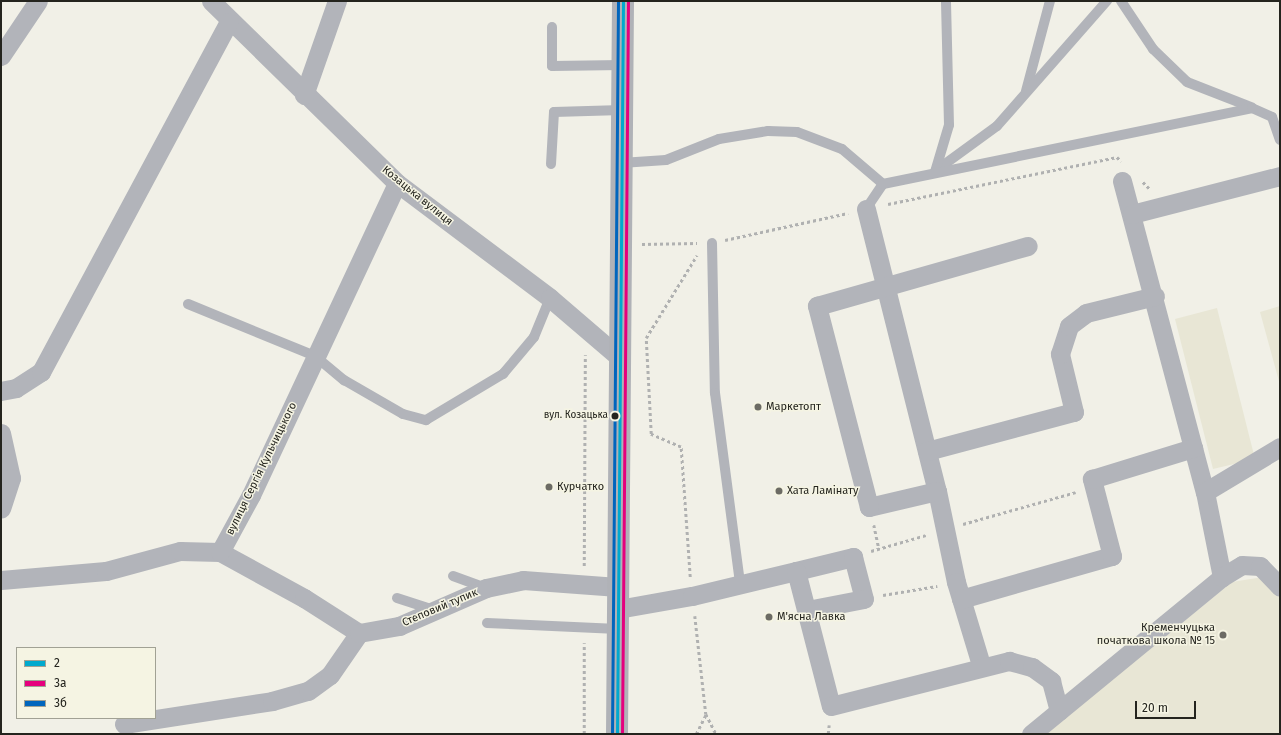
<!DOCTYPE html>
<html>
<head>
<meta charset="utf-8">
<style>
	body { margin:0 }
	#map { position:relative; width:1281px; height:735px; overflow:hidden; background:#f1f0e7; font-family:"Fira Sans",sans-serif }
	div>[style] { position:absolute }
	.built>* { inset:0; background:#e8e6d5 }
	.path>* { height:2.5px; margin-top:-1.25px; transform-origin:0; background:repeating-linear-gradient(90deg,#b0b1b1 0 3px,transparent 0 6px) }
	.lane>* { height:10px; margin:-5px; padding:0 5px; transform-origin:5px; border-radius:5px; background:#b2b4ba }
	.street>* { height:19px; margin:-9.5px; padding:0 9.5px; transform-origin:9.5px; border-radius:9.5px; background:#b2b4ba }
	.secondary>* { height:22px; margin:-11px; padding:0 11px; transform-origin:11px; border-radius:11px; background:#b0b2b7 }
	.bus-1>* { height:3px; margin:-1.5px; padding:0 1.5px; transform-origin:1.5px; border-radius:1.5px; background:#00a9ce }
	.bus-2>* { height:3px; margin:-1.5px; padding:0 1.5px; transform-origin:1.5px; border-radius:1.5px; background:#e5007d }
	.bus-3>* { height:3px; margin:-1.5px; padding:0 1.5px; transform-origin:1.5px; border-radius:1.5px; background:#0065bd }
	.dots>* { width:11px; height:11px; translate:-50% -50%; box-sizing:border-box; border:2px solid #f5f4e3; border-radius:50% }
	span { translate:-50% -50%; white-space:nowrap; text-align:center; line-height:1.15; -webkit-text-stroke:3px #f5f4e3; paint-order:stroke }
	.bus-label { font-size:10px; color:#24241e }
	.right { translate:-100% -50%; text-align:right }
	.street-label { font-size:11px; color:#24241e }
	.poi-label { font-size:11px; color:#24241e }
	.left { translate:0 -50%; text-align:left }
	.frame { position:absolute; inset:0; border:2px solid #24241e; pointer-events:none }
	.legend { position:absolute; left:16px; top:647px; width:140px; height:72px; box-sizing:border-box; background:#f5f4e3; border:1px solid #a1a194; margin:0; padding:5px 7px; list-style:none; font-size:12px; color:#24241e }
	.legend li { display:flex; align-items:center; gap:8px; height:20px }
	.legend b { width:20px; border:1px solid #a1a194 }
	.scale { position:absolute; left:1135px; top:701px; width:61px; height:18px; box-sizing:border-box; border:2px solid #24241e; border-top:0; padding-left:5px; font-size:12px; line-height:14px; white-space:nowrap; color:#24241e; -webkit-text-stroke:3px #f5f4e3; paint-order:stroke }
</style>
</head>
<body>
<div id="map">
	<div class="built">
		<div style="clip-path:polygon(1280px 306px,1280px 385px,1260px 312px)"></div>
		<div style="clip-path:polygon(1217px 308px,1255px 459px,1213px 469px,1175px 319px)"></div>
		<div style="clip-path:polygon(1269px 576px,1280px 589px,1280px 734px,1045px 734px,1232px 582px)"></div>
	</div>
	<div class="path">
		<div style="left:1143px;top:182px;width:11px;rotate:45deg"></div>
		<div style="left:888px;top:204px;width:234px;rotate:-11.6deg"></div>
		<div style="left:1117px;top:157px;width:6px;rotate:45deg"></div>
		<div style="left:725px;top:240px;width:126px;rotate:-12.4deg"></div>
		<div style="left:642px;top:244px;width:55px;rotate:-1deg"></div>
		<div style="left:963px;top:524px;width:117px;rotate:-15.8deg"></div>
		<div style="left:874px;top:525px;width:24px;rotate:78deg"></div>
		<div style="left:871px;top:551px;width:57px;rotate:-16.2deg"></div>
		<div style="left:584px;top:566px;width:211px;rotate:-89.7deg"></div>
		<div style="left:690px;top:577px;width:130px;rotate:-94deg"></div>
		<div style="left:681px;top:447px;width:33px;rotate:-157deg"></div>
		<div style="left:651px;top:434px;width:96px;rotate:-93deg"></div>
		<div style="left:646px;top:338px;width:97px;rotate:-58.4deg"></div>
		<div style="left:883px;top:595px;width:55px;rotate:-9.5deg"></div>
		<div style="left:695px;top:616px;width:99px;rotate:83.6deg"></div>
		<div style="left:706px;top:714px;width:22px;rotate:63deg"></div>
		<div style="left:584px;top:734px;width:91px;rotate:-90deg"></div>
		<div style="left:696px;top:734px;width:22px;rotate:-63deg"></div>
		<div style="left:828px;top:734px;width:9px;rotate:-84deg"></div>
	</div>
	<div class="lane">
		<div style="left:1121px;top:1px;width:58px;rotate:56.3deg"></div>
		<div style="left:1153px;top:49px;width:47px;rotate:44.1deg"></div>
		<div style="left:1187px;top:82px;width:69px;rotate:21.3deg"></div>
		<div style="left:552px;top:27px;width:39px;rotate:90deg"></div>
		<div style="left:552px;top:66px;width:70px;rotate:-0.8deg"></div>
		<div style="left:1026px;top:91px;width:93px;rotate:-75.1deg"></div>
		<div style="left:621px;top:163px;width:45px;rotate:-3.8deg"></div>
		<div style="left:666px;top:160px;width:57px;rotate:-21.6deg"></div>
		<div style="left:719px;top:139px;width:50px;rotate:-9.3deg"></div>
		<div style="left:768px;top:131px;width:29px;rotate:2deg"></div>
		<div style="left:797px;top:132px;width:48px;rotate:20.7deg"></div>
		<div style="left:842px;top:149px;width:54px;rotate:40.5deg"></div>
		<div style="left:551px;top:164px;width:52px;rotate:-86.7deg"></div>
		<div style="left:554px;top:112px;width:68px;rotate:-1.7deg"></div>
		<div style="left:938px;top:169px;width:73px;rotate:-36.1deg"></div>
		<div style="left:997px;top:126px;width:167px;rotate:-48.7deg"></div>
		<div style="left:935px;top:172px;width:49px;rotate:-73.4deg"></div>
		<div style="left:949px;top:125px;width:124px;rotate:-91.4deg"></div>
		<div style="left:866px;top:209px;width:30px;rotate:-56deg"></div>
		<div style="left:883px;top:184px;width:377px;rotate:-11.6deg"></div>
		<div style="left:1252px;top:108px;width:22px;rotate:24deg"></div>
		<div style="left:1272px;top:117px;width:24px;rotate:71deg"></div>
		<div style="left:712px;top:243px;width:150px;rotate:88.9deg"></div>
		<div style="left:715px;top:393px;width:193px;rotate:82.5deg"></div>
		<div style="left:188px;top:304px;width:137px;rotate:22.3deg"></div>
		<div style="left:315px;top:356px;width:38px;rotate:40deg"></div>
		<div style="left:344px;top:380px;width:68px;rotate:30deg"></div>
		<div style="left:403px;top:414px;width:24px;rotate:15deg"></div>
		<div style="left:426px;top:420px;width:90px;rotate:-30.9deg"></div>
		<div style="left:503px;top:374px;width:48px;rotate:-50deg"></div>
		<div style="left:534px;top:337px;width:42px;rotate:-67.7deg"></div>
		<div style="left:453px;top:576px;width:35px;rotate:20deg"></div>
		<div style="left:397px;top:598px;width:39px;rotate:18deg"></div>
		<div style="left:487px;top:623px;width:131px;rotate:2.6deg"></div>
	</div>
	<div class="street">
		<div style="left:211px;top:1px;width:260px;rotate:44.4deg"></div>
		<div style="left:397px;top:183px;width:191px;rotate:36.9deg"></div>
		<div style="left:550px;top:298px;width:92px;rotate:40.6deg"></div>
		<div style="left:1px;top:56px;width:66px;rotate:-56.1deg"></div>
		<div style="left:304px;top:95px;width:100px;rotate:-70.7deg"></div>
		<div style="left:1122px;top:181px;width:322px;rotate:75.1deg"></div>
		<div style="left:1205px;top:492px;width:87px;rotate:78.7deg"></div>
		<div style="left:866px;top:209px;width:291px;rotate:75.9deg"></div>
		<div style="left:937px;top:491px;width:93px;rotate:78.2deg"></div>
		<div style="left:956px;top:582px;width:87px;rotate:73.2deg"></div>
		<div style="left:1132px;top:214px;width:153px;rotate:-14.4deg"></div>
		<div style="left:1px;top:391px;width:15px;rotate:-11deg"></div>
		<div style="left:16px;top:388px;width:30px;rotate:-33deg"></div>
		<div style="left:41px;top:372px;width:397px;rotate:-61.8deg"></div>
		<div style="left:1px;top:433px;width:46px;rotate:77.5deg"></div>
		<div style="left:11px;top:478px;width:32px;rotate:108deg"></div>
		<div style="left:927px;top:451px;width:152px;rotate:-14.9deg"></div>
		<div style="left:1074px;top:412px;width:60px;rotate:-103.6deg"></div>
		<div style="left:1060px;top:354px;width:29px;rotate:-72deg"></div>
		<div style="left:1069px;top:326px;width:21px;rotate:-37deg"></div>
		<div style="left:1086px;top:313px;width:71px;rotate:-13.8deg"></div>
		<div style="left:937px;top:491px;width:70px;rotate:166.8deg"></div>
		<div style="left:869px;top:507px;width:208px;rotate:-104.5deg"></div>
		<div style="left:817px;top:306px;width:219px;rotate:-15.9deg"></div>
		<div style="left:1205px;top:492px;width:87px;rotate:-31deg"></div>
		<div style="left:220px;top:552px;width:96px;rotate:28.7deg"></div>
		<div style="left:304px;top:598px;width:65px;rotate:32.5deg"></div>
		<div style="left:796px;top:571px;width:59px;rotate:-13.8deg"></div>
		<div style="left:853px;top:557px;width:43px;rotate:75.3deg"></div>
		<div style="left:864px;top:599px;width:58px;rotate:169.1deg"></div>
		<div style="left:1px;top:580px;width:105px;rotate:-4.9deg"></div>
		<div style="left:106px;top:571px;width:77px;rotate:-15.1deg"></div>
		<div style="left:180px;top:551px;width:40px;rotate:1.4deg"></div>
		<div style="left:220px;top:552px;width:65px;rotate:-61.5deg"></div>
		<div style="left:251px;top:495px;width:344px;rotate:-64.9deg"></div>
		<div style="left:961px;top:599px;width:157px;rotate:-15.9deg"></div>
		<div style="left:1112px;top:556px;width:80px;rotate:-104.6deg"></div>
		<div style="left:1092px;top:479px;width:106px;rotate:-17.1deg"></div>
		<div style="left:618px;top:609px;width:75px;rotate:-10deg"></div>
		<div style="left:692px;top:596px;width:107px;rotate:-13.5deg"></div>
		<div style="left:796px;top:571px;width:139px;rotate:75.5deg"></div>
		<div style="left:831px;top:706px;width:184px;rotate:-14.2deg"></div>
		<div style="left:1009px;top:661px;width:24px;rotate:15deg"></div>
		<div style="left:1032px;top:667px;width:24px;rotate:36deg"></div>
		<div style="left:1051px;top:681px;width:31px;rotate:75deg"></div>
		<div style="left:124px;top:724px;width:150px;rotate:-8.8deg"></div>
		<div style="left:272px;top:701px;width:37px;rotate:-16deg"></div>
		<div style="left:308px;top:691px;width:27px;rotate:-36deg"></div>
		<div style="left:330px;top:675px;width:51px;rotate:-55.4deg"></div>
		<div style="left:359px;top:633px;width:41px;rotate:-9.9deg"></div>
		<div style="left:399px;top:626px;width:95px;rotate:-23.6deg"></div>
		<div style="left:486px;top:588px;width:38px;rotate:-12deg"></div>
		<div style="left:523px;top:580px;width:95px;rotate:4.2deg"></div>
		<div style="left:1031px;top:734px;width:247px;rotate:-39.4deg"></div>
		<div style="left:1222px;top:577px;width:23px;rotate:-31deg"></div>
		<div style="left:1242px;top:565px;width:18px;rotate:3deg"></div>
		<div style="left:1260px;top:566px;width:29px;rotate:46deg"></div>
	</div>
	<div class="secondary">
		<div style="left:617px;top:734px;width:733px;rotate:-89.53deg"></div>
	</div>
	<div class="bus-1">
		<div style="left:617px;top:734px;width:733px;rotate:-89.53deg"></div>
	</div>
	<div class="bus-2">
		<div style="left:622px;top:734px;width:733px;rotate:-89.53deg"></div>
	</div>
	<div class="bus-3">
		<div style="left:612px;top:734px;width:733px;rotate:-89.53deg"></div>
	</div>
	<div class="dots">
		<div style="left:758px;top:407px;background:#6c6b64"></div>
		<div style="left:615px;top:416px;background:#24241e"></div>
		<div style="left:549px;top:487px;background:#6c6b64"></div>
		<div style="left:779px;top:491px;background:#6c6b64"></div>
		<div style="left:769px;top:617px;background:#6c6b64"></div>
		<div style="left:1223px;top:635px;background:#6c6b64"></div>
	</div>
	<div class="bus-label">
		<span class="right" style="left:608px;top:416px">вул. Козацька</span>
	</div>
	<div class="street-label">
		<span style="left:417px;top:196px;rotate:39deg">Козацька вулиця</span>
		<span style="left:262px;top:469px;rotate:-64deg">вулиця Сергія Кульчицького</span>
		<span style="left:440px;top:608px;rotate:-23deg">Степовий тупик</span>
	</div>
	<div class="poi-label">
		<span class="left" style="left:766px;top:407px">Маркетопт</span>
		<span class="left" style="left:557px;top:487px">Курчатко</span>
		<span class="left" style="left:787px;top:491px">Хата Ламінату</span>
		<span class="left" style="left:777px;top:617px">М'ясна Лавка</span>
		<span class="right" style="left:1215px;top:635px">Кременчуцька<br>початкова школа № 15</span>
	</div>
	<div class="frame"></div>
	<ul class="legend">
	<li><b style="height:5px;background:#00a9ce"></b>2</li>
	<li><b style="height:5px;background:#e5007d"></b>3а</li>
	<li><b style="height:5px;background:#0065bd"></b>3б</li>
	</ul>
	<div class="scale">20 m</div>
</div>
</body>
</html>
